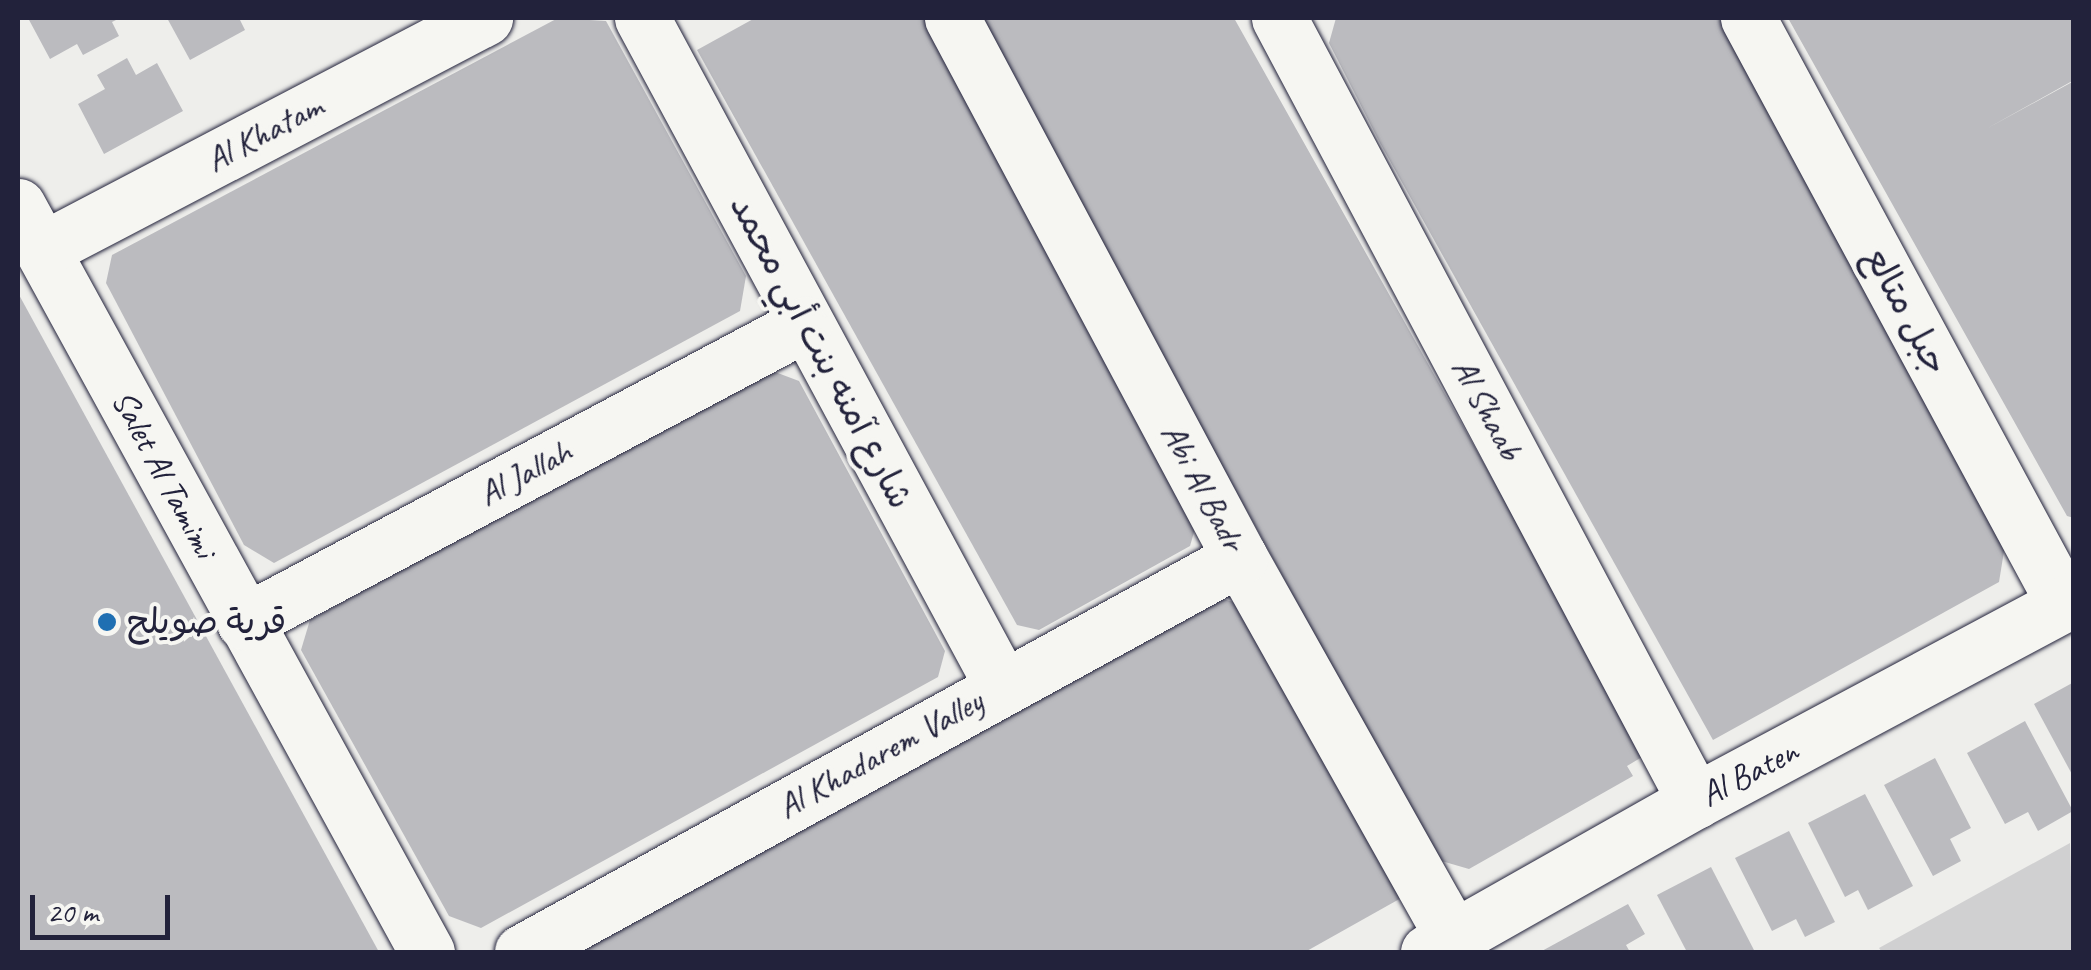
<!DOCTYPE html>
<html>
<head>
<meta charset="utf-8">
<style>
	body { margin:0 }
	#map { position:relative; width:2091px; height:970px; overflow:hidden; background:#eeeeeb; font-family:Caveat,"Playpen Sans Arabic",sans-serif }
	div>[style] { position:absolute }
	.green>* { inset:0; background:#d0d0d1 }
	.building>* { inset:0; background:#bbbbbf }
	.roads { filter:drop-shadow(0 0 2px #22223b) drop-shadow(0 0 2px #22223b) }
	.minor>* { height:55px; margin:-27.5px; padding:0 27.5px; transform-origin:27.5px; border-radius:27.5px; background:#f6f6f2 }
	.dots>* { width:28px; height:28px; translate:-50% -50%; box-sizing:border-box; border:5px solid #f6f6f2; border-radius:50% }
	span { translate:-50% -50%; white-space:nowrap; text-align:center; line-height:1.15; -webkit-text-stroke:8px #f6f6f2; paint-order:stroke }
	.street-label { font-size:35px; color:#22223b }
	.poi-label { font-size:35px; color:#22223b }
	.left { translate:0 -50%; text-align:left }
	.frame { position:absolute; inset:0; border:20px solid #22223b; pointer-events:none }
	.scale { position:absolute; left:30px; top:895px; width:140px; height:45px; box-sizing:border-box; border:5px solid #22223b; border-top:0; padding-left:12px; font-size:30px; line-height:35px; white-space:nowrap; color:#22223b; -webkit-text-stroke:8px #f6f6f2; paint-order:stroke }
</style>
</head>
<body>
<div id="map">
	<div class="green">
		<div style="clip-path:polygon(2070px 843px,2073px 952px,1882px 952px,1879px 948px)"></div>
	</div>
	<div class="building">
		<div style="clip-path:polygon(28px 18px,120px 18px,112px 22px,119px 36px,83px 55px,77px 44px,50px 59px)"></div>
		<div style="clip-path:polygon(167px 18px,239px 18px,245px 30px,190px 60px)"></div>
		<div style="clip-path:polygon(558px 18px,606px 21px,746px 276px,740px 311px,274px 563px,244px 545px,106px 283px,112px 255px)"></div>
		<div style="clip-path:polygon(755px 18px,926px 18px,1199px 515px,1190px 546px,1039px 630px,1017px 625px,697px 50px)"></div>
		<div style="clip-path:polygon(977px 18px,1234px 18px,1647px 754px,1627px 766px,1633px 776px,1469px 869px,1438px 860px)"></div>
		<div style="clip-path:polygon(1336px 18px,1719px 18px,2005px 545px,1999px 582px,1713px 740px,1380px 143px,1329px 43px)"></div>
		<div style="clip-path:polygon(1788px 18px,2074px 18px,2074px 80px,1986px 129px,2074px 81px,2074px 518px,2067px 516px)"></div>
		<div style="clip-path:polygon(127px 58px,136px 75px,157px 63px,183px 111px,104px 154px,78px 104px,105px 89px,97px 75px)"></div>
		<div style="clip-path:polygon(18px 293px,379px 952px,19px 952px)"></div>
		<div style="clip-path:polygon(767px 369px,799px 381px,945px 651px,938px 677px,481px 928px,449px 916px,301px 650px,310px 620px)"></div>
		<div style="clip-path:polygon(1223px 599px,1244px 605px,1403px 897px,1305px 952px,576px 952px)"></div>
		<div style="clip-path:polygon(2074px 682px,2074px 778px,2034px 704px)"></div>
		<div style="clip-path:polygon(2025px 721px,2073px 811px,2038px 831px,2028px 812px,2005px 824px,1967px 753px)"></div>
		<div style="clip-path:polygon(1935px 758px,1971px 828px,1950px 839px,1961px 861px,1933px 876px,1884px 785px)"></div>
		<div style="clip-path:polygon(1865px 794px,1913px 886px,1868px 910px,1858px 890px,1845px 897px,1808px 823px)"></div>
		<div style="clip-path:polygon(1789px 831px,1835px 922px,1805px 937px,1796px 919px,1772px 931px,1735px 858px)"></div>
		<div style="clip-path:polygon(1711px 867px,1755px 952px,1687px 952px,1657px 895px)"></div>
		<div style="clip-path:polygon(1628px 904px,1645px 934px,1626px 945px,1630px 952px,1540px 952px)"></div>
	</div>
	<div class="roads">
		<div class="minor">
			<div style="left:642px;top:18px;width:759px;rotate:61.68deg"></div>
			<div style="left:952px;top:18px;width:612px;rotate:61.93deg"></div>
			<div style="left:1240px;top:558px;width:452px;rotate:60.7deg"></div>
			<div style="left:1279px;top:18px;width:887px;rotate:62.02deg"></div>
			<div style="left:1748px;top:18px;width:666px;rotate:61.66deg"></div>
			<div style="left:18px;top:206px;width:851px;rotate:61.27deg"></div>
			<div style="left:43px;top:249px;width:499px;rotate:-27.6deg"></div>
			<div style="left:244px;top:622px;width:635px;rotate:-27.98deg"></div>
			<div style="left:522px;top:952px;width:819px;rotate:-28.76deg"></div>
			<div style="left:1428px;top:952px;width:307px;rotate:-29.5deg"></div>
			<div style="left:1695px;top:801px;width:429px;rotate:-28.1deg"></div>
		</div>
	</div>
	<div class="dots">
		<div style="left:107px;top:622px;background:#1f6fb2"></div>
	</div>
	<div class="street-label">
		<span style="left:264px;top:133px;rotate:-28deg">Al Khatam</span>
		<span style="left:1906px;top:311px;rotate:62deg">جبل متالع</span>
		<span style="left:821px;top:352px;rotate:62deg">شارع آمنه بنت أبي محمد</span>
		<span style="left:1487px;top:409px;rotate:62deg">Al Shaab</span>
		<span style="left:525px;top:473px;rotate:-28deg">Al Jallah</span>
		<span style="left:164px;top:474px;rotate:62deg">Salet Al Tamimi</span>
		<span style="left:1203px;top:487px;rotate:62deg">Abi Al Badr</span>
		<span style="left:880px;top:754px;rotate:-29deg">Al Khadarem Valley</span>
		<span style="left:1749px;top:773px;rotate:-28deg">Al Baten</span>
	</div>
	<div class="poi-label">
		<span class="left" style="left:127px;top:622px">قرية صويلح</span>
	</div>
	<div class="frame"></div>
	<div class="scale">20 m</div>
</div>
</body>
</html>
